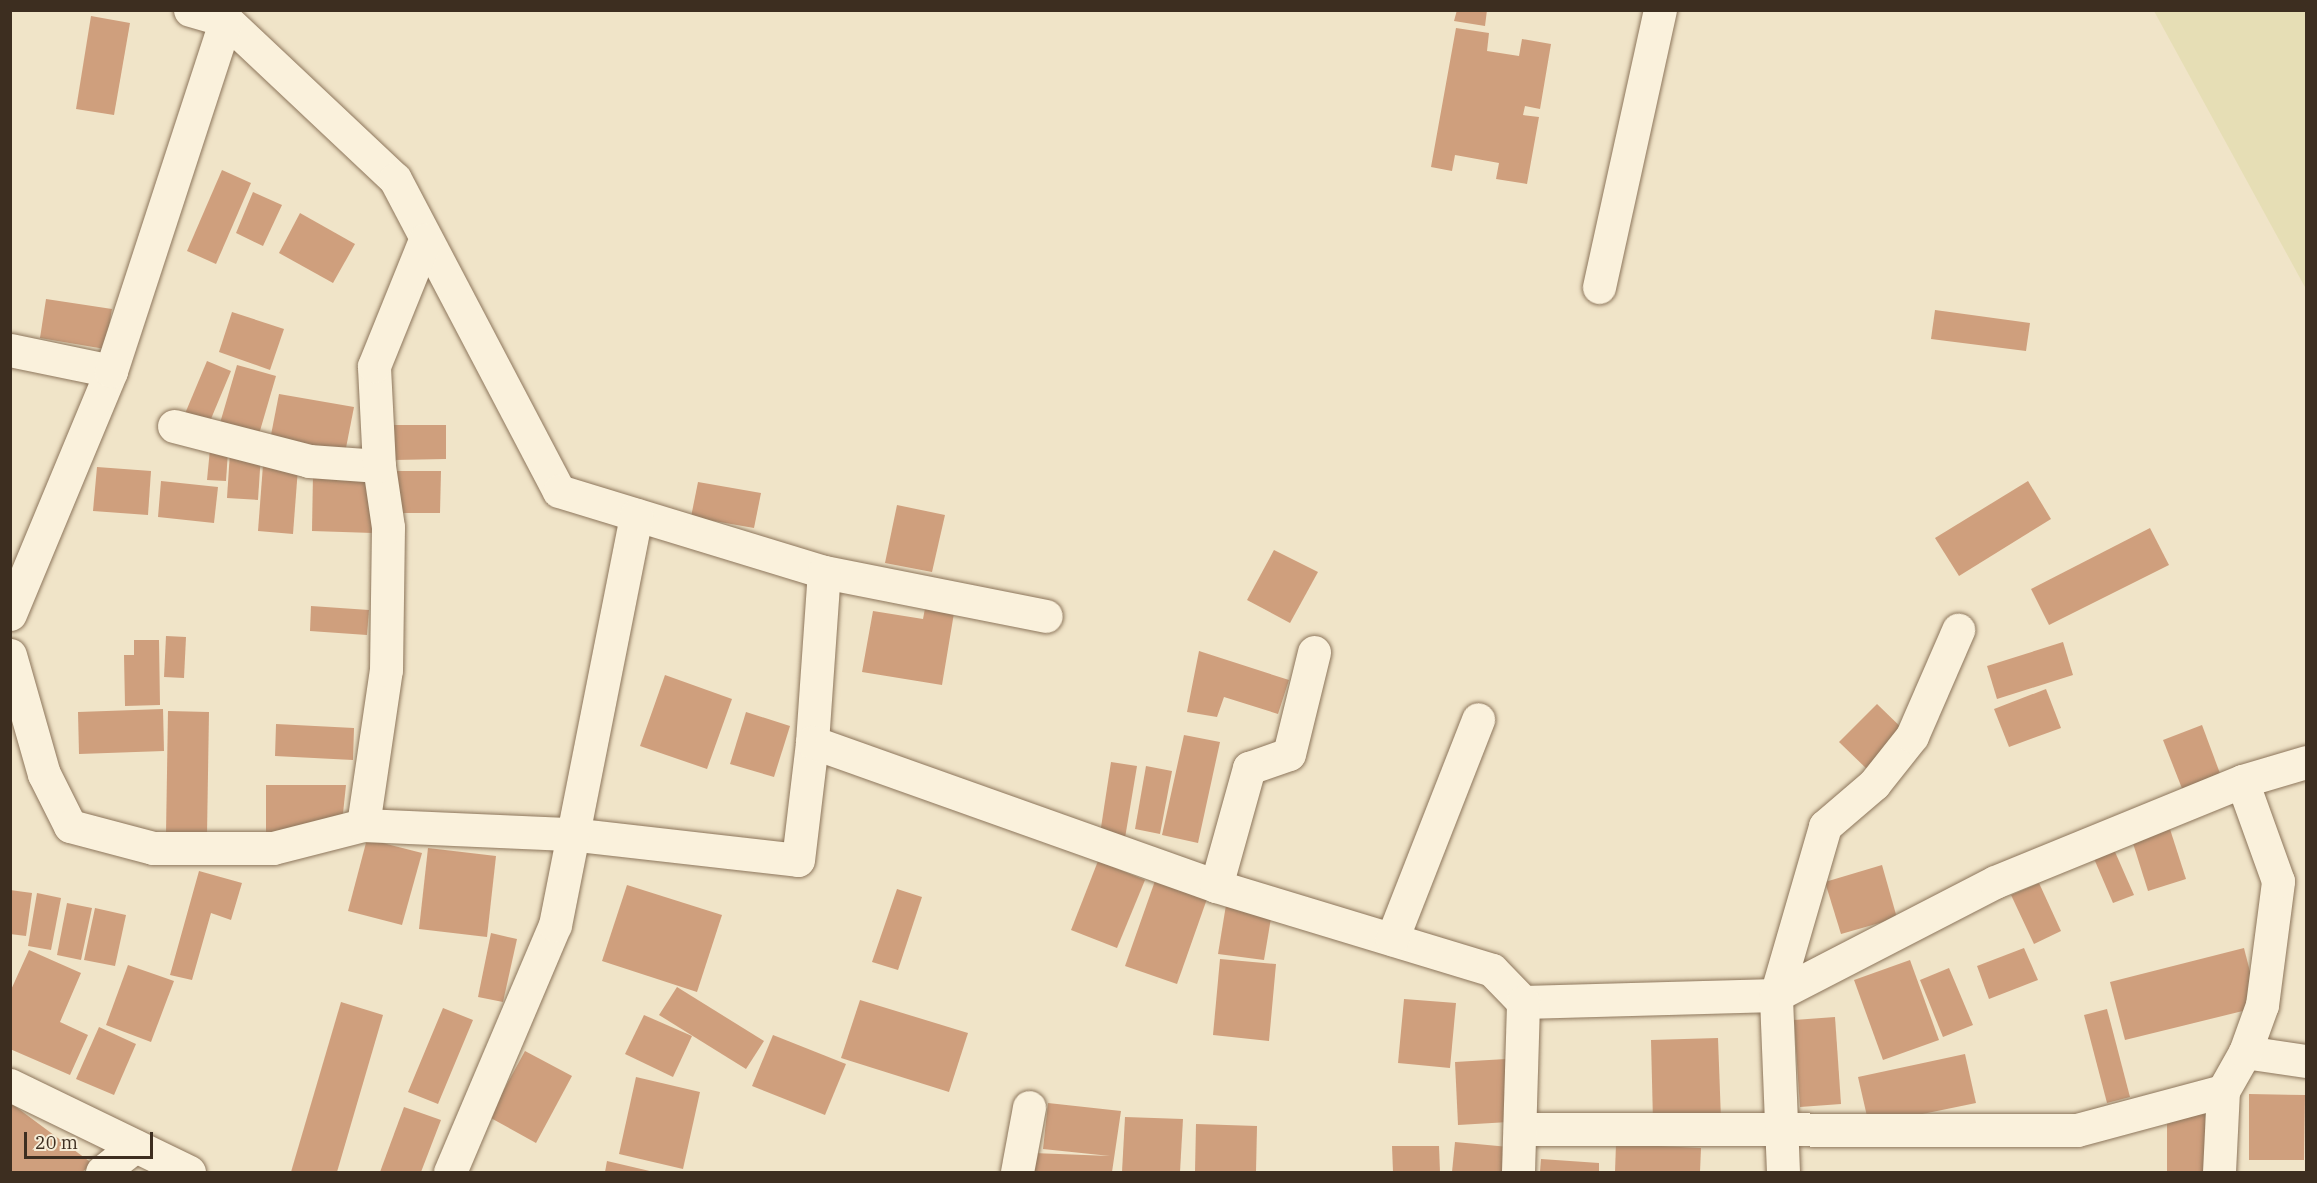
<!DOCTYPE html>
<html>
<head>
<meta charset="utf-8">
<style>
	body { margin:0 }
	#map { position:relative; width:2317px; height:1183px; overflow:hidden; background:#f0e4c8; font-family:"IBM Plex Serif",serif }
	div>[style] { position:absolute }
	.farmland>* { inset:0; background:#e6deb5 }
	.building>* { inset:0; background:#cf9f7d }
	.roads { filter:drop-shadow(0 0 2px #8d765c) drop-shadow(0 0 2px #8d765c) }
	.minor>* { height:33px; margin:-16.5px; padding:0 16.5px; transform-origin:16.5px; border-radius:16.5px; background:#faf1dc }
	span { translate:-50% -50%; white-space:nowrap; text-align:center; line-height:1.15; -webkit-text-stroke:4.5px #f7eed8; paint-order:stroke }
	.frame { position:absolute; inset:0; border:12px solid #3d2e20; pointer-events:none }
	.scale { position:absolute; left:24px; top:1132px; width:129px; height:27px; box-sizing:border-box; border:3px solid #3d2e20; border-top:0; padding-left:8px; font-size:18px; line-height:21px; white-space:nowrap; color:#3d2e20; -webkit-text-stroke:4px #f7eed8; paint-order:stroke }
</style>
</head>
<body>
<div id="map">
	<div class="farmland">
		<div style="clip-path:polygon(2154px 11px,2306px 11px,2306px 289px)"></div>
	</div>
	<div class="building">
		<div style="clip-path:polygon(1457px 10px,1487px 10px,1485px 26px,1454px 21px)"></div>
		<div style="clip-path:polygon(91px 16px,130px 23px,114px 115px,76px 109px)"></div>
		<div style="clip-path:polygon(1456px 28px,1489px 33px,1487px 51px,1519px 56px,1522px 39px,1551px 44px,1540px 109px,1525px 106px,1523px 115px,1539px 117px,1527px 184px,1496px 179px,1499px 163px,1455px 155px,1452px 171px,1431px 167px)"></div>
		<div style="clip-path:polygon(222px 170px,251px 183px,216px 264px,187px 251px)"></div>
		<div style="clip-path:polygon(253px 192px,282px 205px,263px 246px,236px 233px)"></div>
		<div style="clip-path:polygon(300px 213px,355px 244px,333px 283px,279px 253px)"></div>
		<div style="clip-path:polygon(46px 299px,112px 309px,105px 349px,40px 338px)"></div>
		<div style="clip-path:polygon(1935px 310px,2030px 323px,2026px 351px,1931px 339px)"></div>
		<div style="clip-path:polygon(232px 312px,284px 329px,270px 370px,219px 352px)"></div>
		<div style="clip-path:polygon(207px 361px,231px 371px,208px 426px,184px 416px)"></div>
		<div style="clip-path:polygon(237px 365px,276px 376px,257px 441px,218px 430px)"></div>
		<div style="clip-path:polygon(279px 394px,354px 407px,345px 453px,270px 440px)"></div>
		<div style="clip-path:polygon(394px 425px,446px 425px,446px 459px,394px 460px)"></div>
		<div style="clip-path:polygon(210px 449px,228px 451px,226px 481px,207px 480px)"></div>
		<div style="clip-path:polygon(230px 452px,261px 454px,258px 500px,227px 498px)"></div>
		<div style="clip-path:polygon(263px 465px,298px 468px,293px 534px,258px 531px)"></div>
		<div style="clip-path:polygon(97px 467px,151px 471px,148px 515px,93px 511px)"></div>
		<div style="clip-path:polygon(393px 471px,441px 471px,440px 513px,393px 513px)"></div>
		<div style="clip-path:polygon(313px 474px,374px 476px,373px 533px,312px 531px)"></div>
		<div style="clip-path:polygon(161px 481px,218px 487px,214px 523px,158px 517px)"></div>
		<div style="clip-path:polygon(2028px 481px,2051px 519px,1959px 576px,1935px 538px)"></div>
		<div style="clip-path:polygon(698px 482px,761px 493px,754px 528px,691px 517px)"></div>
		<div style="clip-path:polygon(897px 505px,945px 515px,932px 572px,885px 563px)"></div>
		<div style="clip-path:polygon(2150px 528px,2169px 565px,2049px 625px,2031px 589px)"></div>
		<div style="clip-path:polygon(1274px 550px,1318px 572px,1290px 623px,1247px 600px)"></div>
		<div style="clip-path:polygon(926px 603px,955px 607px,942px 685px,862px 672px,873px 611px,923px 619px)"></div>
		<div style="clip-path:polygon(311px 606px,369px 610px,367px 635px,310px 631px)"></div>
		<div style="clip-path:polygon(166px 636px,186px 637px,184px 678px,164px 677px)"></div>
		<div style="clip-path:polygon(134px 640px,159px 640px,160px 705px,125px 706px,124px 655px,134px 655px)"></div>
		<div style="clip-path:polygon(2063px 642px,2073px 675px,1997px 699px,1987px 666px)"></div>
		<div style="clip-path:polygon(1199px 651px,1289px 680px,1278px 714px,1224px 697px,1217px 717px,1187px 712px)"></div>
		<div style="clip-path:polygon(665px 675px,732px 699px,707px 769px,640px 746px)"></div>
		<div style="clip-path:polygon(2046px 689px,2061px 728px,2009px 747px,1994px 709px)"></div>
		<div style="clip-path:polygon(1877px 704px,1908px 734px,1871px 773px,1839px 742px)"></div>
		<div style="clip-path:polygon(163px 709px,164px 751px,79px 754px,78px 712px)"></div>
		<div style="clip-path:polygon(168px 711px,209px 712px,207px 835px,166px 834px)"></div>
		<div style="clip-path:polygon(746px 712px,790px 726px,774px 777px,730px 764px)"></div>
		<div style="clip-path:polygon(276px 724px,354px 728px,353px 760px,275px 756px)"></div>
		<div style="clip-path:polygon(2202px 725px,2221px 776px,2183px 791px,2163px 740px)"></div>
		<div style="clip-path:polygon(1184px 735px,1220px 742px,1198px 843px,1162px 835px)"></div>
		<div style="clip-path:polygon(1111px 762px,1137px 766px,1125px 838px,1100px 834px)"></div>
		<div style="clip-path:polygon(1146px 766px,1172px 771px,1160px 834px,1135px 829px)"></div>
		<div style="clip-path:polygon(266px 785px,346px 785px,342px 823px,266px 838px)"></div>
		<div style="clip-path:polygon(2169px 826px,2186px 879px,2148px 891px,2131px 837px)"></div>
		<div style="clip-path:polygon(367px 839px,422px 853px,402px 925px,348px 911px)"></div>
		<div style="clip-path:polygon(2112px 845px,2134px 895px,2113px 903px,2092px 854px)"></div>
		<div style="clip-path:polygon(428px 848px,496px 856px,487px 937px,419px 929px)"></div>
		<div style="clip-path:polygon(1098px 861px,1145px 880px,1117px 948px,1071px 930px)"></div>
		<div style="clip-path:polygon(1882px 865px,1897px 918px,1841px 934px,1825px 882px)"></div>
		<div style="clip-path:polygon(199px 871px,242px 883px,231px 920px,211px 913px,192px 980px,170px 975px)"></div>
		<div style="clip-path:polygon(1156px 878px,1208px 896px,1177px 984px,1125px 966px)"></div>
		<div style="clip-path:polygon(2039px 883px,2061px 931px,2034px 944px,2011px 895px)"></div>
		<div style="clip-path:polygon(627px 885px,722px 915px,697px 992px,602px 961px)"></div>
		<div style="clip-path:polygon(897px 889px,922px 897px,898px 970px,872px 962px)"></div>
		<div style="clip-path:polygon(10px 890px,32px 893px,26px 936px,10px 934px)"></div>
		<div style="clip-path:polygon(37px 893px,61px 898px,51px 950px,28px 946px)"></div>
		<div style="clip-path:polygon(67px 903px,92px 908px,81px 960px,57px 955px)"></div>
		<div style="clip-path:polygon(1226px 905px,1272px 912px,1264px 960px,1218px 954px)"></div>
		<div style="clip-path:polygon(95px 908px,126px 915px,115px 966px,84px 960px)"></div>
		<div style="clip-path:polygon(491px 933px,517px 939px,503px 1002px,478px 997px)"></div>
		<div style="clip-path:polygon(2024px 948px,2038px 980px,1989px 999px,1977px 966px)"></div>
		<div style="clip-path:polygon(2244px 948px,2259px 1007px,2125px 1040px,2110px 982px)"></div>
		<div style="clip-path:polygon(29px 950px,81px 973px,60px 1022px,88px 1035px,70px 1075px,10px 1049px,10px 992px)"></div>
		<div style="clip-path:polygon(1220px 959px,1276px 964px,1269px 1041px,1213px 1035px)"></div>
		<div style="clip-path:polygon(1910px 960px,1939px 1040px,1883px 1060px,1854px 980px)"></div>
		<div style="clip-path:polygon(128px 965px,174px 981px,151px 1042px,106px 1025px)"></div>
		<div style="clip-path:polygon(1949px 968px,1973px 1025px,1943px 1037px,1920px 980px)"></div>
		<div style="clip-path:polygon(677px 987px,764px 1041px,746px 1069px,659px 1015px)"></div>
		<div style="clip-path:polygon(1404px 999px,1456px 1003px,1450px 1068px,1398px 1063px)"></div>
		<div style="clip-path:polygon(860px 1000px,968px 1033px,949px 1092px,841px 1058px)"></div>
		<div style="clip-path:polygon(341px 1002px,383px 1015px,337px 1172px,291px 1172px)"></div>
		<div style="clip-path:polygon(443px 1008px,473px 1020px,438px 1104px,408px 1092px)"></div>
		<div style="clip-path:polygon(2107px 1009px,2130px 1097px,2107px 1103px,2084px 1015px)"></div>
		<div style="clip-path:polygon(644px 1015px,692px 1036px,673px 1077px,625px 1054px)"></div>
		<div style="clip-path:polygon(1835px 1017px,1841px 1104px,1800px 1107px,1794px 1020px)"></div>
		<div style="clip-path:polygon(99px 1027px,136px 1044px,114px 1095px,76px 1079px)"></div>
		<div style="clip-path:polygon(773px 1035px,846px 1064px,825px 1115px,752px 1086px)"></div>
		<div style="clip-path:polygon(1718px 1038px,1721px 1120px,1653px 1122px,1651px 1040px)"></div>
		<div style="clip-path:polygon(525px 1051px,572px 1076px,536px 1143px,489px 1117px)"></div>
		<div style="clip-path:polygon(1965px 1054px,1976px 1103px,1869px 1125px,1858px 1077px)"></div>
		<div style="clip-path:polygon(1506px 1059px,1509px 1122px,1458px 1125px,1455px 1062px)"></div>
		<div style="clip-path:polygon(636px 1077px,700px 1092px,683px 1169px,619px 1154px)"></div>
		<div style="clip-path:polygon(2249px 1094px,2305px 1095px,2304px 1160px,2249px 1160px)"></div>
		<div style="clip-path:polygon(1048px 1103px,1121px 1111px,1112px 1172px,1032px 1172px,1033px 1153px,1110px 1156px,1043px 1149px)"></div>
		<div style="clip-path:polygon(12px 1104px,93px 1164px,82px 1172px,10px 1172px)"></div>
		<div style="clip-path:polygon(404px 1107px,441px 1120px,421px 1172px,380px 1172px)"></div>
		<div style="clip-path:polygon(2167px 1114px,2205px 1114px,2205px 1172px,2167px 1172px)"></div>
		<div style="clip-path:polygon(1125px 1117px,1183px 1119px,1180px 1172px,1122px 1172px)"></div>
		<div style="clip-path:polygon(1196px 1124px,1257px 1126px,1256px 1172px,1195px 1172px)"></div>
		<div style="clip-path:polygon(1455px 1142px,1509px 1147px,1506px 1172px,1452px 1172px)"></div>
		<div style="clip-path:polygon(1616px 1144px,1701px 1148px,1700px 1172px,1615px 1172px)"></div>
		<div style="clip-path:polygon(1392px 1146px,1439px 1146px,1440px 1172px,1393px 1172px)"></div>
		<div style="clip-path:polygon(1541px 1159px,1599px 1163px,1599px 1172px,1540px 1172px)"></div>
		<div style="clip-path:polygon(607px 1161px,654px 1172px,605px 1172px)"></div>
	</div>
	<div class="roads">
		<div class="minor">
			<div style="left:190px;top:10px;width:37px;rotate:16deg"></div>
			<div style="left:226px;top:20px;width:232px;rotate:43.3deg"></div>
			<div style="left:395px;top:179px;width:352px;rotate:62.3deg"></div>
			<div style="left:559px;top:491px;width:277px;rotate:17deg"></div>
			<div style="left:824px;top:572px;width:226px;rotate:11.2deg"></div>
			<div style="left:1599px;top:287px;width:284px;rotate:-77.6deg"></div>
			<div style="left:10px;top:350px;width:103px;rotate:11.7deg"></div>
			<div style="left:174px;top:426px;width:139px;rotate:14.5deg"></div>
			<div style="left:309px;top:461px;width:70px;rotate:4.1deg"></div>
			<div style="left:10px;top:614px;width:263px;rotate:-67.4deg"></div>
			<div style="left:111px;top:371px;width:369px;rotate:-71.9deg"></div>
			<div style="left:10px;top:655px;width:124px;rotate:74.1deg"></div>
			<div style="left:44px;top:774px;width:58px;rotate:63.4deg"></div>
			<div style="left:70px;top:826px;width:86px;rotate:14.8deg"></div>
			<div style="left:153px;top:848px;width:120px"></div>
			<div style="left:273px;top:848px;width:93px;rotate:-14.3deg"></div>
			<div style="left:363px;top:825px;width:207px;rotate:2.5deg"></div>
			<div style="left:570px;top:834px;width:229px;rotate:6.5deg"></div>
			<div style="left:798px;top:860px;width:119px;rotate:-83.2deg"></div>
			<div style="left:812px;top:742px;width:170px;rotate:-86deg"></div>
			<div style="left:812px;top:742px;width:429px;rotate:19.6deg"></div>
			<div style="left:1216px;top:886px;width:288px;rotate:16.9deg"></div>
			<div style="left:1492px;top:970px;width:45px;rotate:45.9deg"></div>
			<div style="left:1523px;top:1002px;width:253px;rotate:-1.6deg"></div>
			<div style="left:1776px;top:995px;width:246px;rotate:-27.3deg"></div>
			<div style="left:1995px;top:882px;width:267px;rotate:-22.2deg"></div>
			<div style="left:2242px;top:781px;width:67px;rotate:-16.5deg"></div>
			<div style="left:363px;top:825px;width:157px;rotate:-81.6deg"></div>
			<div style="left:386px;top:670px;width:143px;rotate:-89.2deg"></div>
			<div style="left:388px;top:527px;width:62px;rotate:-98.4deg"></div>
			<div style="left:379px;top:466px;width:100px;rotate:-92.9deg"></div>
			<div style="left:374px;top:366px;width:136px;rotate:-68deg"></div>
			<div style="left:1216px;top:886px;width:123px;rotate:-74.4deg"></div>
			<div style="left:1249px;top:768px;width:42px;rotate:-19.3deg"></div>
			<div style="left:1289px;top:754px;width:105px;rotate:-76.2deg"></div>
			<div style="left:1392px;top:939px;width:236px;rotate:-68.6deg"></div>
			<div style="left:2245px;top:1052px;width:62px;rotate:8.4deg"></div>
			<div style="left:10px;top:1085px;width:199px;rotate:25.9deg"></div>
			<div style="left:1521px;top:1129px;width:556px;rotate:0.1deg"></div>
			<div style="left:2077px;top:1130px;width:151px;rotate:-15deg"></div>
			<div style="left:2223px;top:1091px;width:45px;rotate:-60.6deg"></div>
			<div style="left:2245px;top:1052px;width:50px;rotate:-70.1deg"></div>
			<div style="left:2262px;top:1005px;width:125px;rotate:-82.6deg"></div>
			<div style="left:2278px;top:881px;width:106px;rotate:-109.8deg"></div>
			<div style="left:102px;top:1172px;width:42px;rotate:-38.2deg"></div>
			<div style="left:450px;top:1172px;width:268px;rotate:-67deg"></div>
			<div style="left:555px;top:925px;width:418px;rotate:-78.8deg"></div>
			<div style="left:1017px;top:1172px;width:66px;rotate:-79.5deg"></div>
			<div style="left:1518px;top:1172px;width:170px;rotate:-88.3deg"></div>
			<div style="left:1783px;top:1172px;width:177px;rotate:-92.3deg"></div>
			<div style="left:1776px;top:995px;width:176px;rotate:-73.8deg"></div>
			<div style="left:1825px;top:826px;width:65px;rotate:-40.6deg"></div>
			<div style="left:1874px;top:784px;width:61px;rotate:-51.6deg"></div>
			<div style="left:1912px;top:736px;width:116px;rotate:-66.5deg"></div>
			<div style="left:2219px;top:1172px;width:81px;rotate:-87.2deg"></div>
		</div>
	</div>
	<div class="frame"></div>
	<div class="scale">20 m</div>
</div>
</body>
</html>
